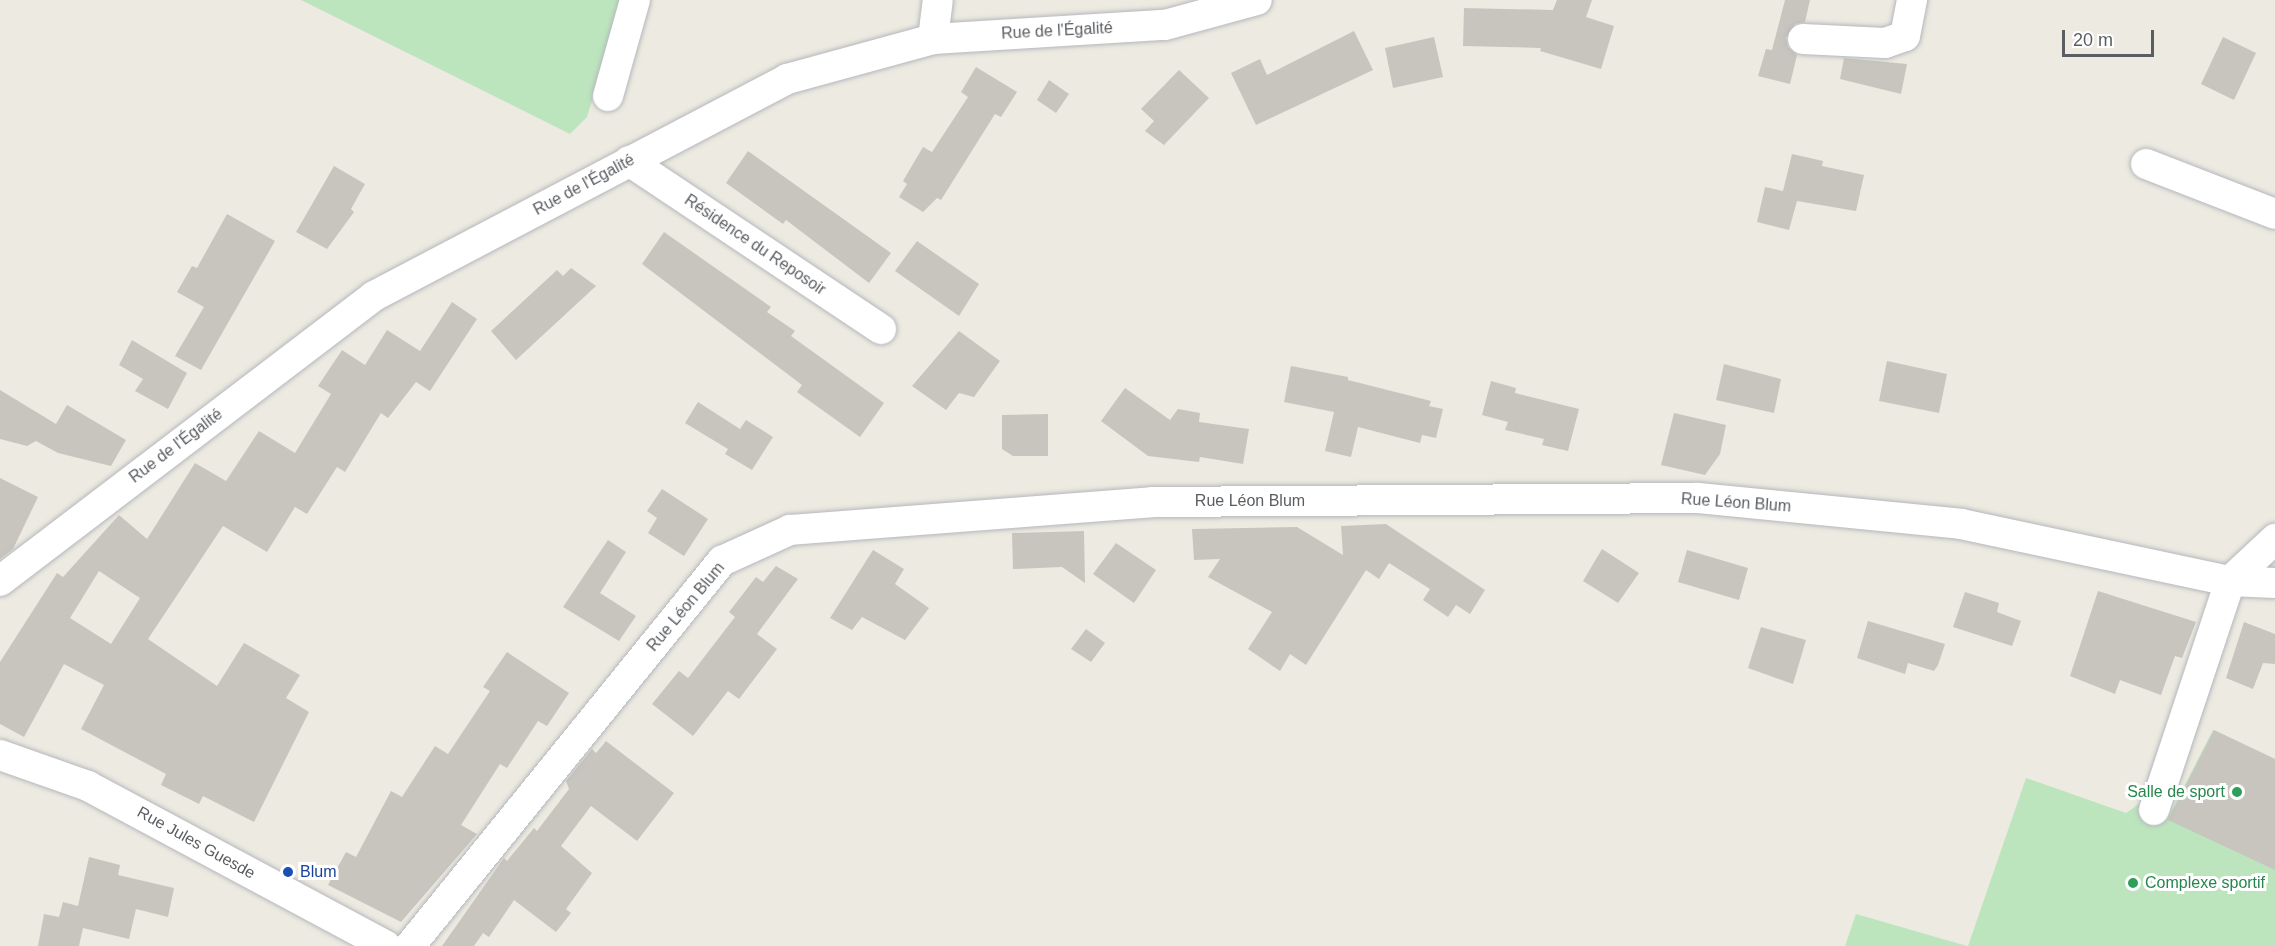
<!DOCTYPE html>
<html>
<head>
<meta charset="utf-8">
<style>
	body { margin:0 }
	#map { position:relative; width:2275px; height:946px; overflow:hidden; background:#edeae1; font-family:Helvetica,sans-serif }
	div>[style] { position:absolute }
	.green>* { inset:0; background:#bde5bd }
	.building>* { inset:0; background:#c8c5bf }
	.roads { filter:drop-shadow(0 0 2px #b4b8bc) drop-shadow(0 0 2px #b4b8bc) }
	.minor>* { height:30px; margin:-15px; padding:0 15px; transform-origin:15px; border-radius:15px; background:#fff }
	.dots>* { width:16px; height:16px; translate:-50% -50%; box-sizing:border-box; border:3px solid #fff; border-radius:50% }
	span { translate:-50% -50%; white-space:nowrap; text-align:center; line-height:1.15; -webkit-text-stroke:6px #fff; paint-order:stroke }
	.street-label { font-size:16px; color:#5a5e62 }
	.leisure-label { font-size:16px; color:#27864d }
	.right { translate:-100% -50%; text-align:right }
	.left { translate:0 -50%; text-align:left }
	.transit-label { font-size:16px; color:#164399 }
	.scale { position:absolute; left:2062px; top:30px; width:92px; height:27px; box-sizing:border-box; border:3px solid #5a5e62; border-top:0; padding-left:8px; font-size:18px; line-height:21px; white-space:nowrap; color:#5a5e62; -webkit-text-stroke:4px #fff; paint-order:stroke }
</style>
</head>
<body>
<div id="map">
	<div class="green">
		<div style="clip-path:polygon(301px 0,623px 0,587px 117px,570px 134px)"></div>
		<div style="clip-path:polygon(2213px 730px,2275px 759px,2275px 946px,1968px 946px,2026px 778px,2126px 813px,2139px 804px,2167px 819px)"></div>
		<div style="clip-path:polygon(1856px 914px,1967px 946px,1845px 946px)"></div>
	</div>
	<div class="building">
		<div style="clip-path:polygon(1557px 0,1592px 0,1586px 17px,1614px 26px,1601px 69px,1540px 51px,1541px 48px,1463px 46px,1464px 8px,1553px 10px)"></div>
		<div style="clip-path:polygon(1785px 0,1810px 0,1805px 22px,1795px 24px,1786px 38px,1788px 47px,1797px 55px,1790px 84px,1758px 76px,1766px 49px,1772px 50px)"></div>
		<div style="clip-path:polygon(1354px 31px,1373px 70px,1256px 125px,1231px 73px,1260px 59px,1267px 75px)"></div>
		<div style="clip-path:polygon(1434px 37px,1443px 77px,1393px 88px,1385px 48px)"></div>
		<div style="clip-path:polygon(2223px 37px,2256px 53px,2234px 100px,2201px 84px)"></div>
		<div style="clip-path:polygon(1844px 58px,1907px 64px,1901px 94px,1840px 79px)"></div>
		<div style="clip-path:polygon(976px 67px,1017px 92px,1001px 117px,995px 114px,941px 200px,937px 198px,923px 212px,899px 197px,907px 184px,903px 181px,923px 147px,932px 152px,968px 97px,961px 92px)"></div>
		<div style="clip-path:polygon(1179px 70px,1209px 98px,1164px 145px,1145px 131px,1154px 121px,1141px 109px)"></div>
		<div style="clip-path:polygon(1049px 80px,1069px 94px,1056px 113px,1037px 100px)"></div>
		<div style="clip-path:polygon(748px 151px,891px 253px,869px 283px,786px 220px,783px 224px,726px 183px)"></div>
		<div style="clip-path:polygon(1792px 154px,1823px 161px,1822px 166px,1864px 175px,1856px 211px,1797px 201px,1789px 230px,1757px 222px,1765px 187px,1783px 191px)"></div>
		<div style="clip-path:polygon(334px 166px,365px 184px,351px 209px,354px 212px,327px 249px,296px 232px)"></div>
		<div style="clip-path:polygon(227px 214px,275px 241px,201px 370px,175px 356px,204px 307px,177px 292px,192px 266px,197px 268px)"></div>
		<div style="clip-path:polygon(664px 232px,771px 307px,767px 312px,795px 331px,791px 336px,884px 403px,860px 437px,797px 392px,802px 385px,642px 264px)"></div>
		<div style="clip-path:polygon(917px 241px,979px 284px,959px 316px,895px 271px)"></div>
		<div style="clip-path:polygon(571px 268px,596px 286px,516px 360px,491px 331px,557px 270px,563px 276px)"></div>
		<div style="clip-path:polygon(evenodd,452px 302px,477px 319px,430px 391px,416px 382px,388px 418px,381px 413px,345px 472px,337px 467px,307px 514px,295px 507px,267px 552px,223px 526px,148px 639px,217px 686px,244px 643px,300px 675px,286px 698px,309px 712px,254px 822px,203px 796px,199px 804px,161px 785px,166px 774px,81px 729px,104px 685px,64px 664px,24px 737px,0 724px,0 662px,57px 573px,63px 577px,119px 515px,147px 539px,195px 463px,226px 481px,259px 431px,295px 453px,331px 394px,318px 386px,342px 350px,365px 365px,387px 330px,420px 351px,452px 302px,99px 571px,140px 598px,111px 644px,70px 618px,99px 571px)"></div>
		<div style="clip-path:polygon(959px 331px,1000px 361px,974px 397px,959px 393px,946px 410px,912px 386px)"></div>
		<div style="clip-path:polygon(132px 340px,187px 373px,168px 409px,135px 391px,143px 379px,119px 365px)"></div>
		<div style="clip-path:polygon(1887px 361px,1947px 374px,1939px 413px,1879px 401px)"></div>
		<div style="clip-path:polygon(1724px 364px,1781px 379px,1774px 413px,1716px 400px)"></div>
		<div style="clip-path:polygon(1291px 366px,1348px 377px,1348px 380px,1431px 401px,1429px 406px,1443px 409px,1436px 438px,1422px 435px,1420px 443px,1358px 427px,1351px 457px,1325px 451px,1334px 412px,1284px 402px)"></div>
		<div style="clip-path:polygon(1491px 381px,1516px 388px,1515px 393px,1579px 409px,1568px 451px,1542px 445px,1544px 439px,1505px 430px,1508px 422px,1482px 415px)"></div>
		<div style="clip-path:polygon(1125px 388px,1170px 420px,1178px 409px,1200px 413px,1199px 422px,1249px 429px,1243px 464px,1200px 457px,1199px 462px,1148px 456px,1101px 421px)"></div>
		<div style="clip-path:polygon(0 390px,56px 424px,67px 405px,126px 440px,111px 466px,58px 453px,36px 441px,27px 446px,0 439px)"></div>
		<div style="clip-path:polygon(698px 402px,740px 429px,746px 420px,773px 437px,752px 470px,725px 454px,728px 449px,685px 423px)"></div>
		<div style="clip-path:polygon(1674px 413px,1726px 425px,1720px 454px,1705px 475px,1661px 465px)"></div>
		<div style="clip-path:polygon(1048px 414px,1048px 456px,1013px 456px,1002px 449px,1002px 415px)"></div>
		<div style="clip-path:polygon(0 478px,38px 497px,13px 549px,0 559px)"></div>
		<div style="clip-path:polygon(662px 489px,708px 519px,684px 556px,648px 533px,657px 518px,647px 511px)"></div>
		<div style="clip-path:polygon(1386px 524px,1485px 590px,1470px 614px,1456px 605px,1448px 617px,1423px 600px,1430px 589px,1389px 563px,1379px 579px,1366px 570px,1306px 665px,1290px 654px,1280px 671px,1248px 649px,1272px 612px,1208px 577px,1220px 559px,1194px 560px,1192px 529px,1297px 527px,1343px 555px,1341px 526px)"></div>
		<div style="clip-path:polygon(1084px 531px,1085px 583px,1062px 567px,1013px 569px,1012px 533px)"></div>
		<div style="clip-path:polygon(608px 540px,626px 552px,600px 593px,636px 616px,619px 641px,563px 607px)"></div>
		<div style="clip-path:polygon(1116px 543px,1156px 570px,1134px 603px,1093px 574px)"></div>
		<div style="clip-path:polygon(1602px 549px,1639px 573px,1618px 603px,1583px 581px)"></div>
		<div style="clip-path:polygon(873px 550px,904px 569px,895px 584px,929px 608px,905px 640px,862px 617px,852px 630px,830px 618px)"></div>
		<div style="clip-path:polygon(1687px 550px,1748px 568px,1739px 600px,1678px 582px)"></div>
		<div style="clip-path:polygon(776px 566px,798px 579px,757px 634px,777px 649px,739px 699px,728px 691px,693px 736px,652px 704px,679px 671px,688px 678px,735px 617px,729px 612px,756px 577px,763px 582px)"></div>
		<div style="clip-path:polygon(2098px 591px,2196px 622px,2182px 658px,2175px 656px,2161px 695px,2120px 680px,2115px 694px,2070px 676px)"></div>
		<div style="clip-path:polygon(1965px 592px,1999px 603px,1997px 612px,2021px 621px,2012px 646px,1953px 627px)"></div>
		<div style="clip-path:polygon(1868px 621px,1945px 644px,1938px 665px,1934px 671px,1908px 663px,1905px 674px,1857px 658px)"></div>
		<div style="clip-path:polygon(2244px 622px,2275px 634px,2275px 664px,2263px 663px,2253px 689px,2226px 678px)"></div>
		<div style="clip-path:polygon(1761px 627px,1806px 640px,1793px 684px,1748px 668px)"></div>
		<div style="clip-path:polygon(1086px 629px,1105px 643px,1091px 662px,1071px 649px)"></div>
		<div style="clip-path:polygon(507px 652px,569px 693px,547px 726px,538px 721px,507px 768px,500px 764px,461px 825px,477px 834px,401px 922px,328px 885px,346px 852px,356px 857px,391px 791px,402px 797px,435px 746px,448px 754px,490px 691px,483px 687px)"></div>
		<div style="clip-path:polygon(2214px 730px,2275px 759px,2275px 870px,2168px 820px)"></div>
		<div style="clip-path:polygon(606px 741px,674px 793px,637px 841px,591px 806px,561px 846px,592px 873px,566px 909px,571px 913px,556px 932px,514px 900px,489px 937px,483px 933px,474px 946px,442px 946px,504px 858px,507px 861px,534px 828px,537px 831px,569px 789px,566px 781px,592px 749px,596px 753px)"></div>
		<div style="clip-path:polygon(89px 857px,120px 865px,118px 875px,174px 888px,168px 917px,136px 909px,129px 939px,83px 928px,79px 946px,38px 946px,44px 914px,59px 917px,63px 902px,78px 906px)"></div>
	</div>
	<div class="roads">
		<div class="minor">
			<div style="left:933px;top:39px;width:39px;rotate:-83deg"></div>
			<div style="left:1803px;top:39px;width:82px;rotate:2.8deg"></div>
			<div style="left:1885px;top:43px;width:21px;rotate:-19deg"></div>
			<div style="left:1905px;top:36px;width:37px;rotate:-79deg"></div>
			<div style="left:608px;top:96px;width:100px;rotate:-74.3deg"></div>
			<div style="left:629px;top:161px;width:303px;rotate:33.7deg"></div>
			<div style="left:2146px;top:164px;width:138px;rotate:21.2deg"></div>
			<div style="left:0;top:581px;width:470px;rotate:-37.3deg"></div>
			<div style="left:374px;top:296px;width:467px;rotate:-27.7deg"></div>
			<div style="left:787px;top:79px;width:151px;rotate:-15.3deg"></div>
			<div style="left:933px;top:39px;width:232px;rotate:-3.5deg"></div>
			<div style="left:1165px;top:25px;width:95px;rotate:-15.2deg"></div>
			<div style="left:0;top:755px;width:93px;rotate:19.4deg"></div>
			<div style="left:88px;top:786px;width:338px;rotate:28.2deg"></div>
			<div style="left:2154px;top:810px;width:241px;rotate:-71.6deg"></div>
			<div style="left:2230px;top:581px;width:62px;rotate:-43deg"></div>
			<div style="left:410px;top:946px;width:496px;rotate:-51deg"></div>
			<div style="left:722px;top:561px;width:75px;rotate:-24.5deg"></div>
			<div style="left:790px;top:530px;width:364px;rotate:-4.4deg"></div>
			<div style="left:1153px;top:502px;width:545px;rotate:-0.42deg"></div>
			<div style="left:1698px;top:498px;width:264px;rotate:5.6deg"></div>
			<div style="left:1961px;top:524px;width:275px;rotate:12deg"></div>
			<div style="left:2230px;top:581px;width:45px;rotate:2.5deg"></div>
		</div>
	</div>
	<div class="dots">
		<div style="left:2237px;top:792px;background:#2e9e5b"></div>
		<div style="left:288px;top:872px;background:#1a4fb4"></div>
		<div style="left:2133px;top:883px;background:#2e9e5b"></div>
	</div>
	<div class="street-label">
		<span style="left:1057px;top:31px;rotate:-3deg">Rue de l'Égalité</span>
		<span style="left:584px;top:185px;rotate:-28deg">Rue de l'Égalité</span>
		<span style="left:755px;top:245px;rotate:34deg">Résidence du Reposoir</span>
		<span style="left:176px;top:446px;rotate:-37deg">Rue de l'Égalité</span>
		<span style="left:1250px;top:501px">Rue Léon Blum</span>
		<span style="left:1736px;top:503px;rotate:4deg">Rue Léon Blum</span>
		<span style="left:686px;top:607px;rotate:-50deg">Rue Léon Blum</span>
		<span style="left:196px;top:843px;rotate:29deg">Rue Jules Guesde</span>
	</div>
	<div class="leisure-label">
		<span class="right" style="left:2225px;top:792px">Salle de sport</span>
		<span class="left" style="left:2145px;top:883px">Complexe sportif</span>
	</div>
	<div class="transit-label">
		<span class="left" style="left:300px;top:872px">Blum</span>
	</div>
	<div class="scale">20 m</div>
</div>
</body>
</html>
